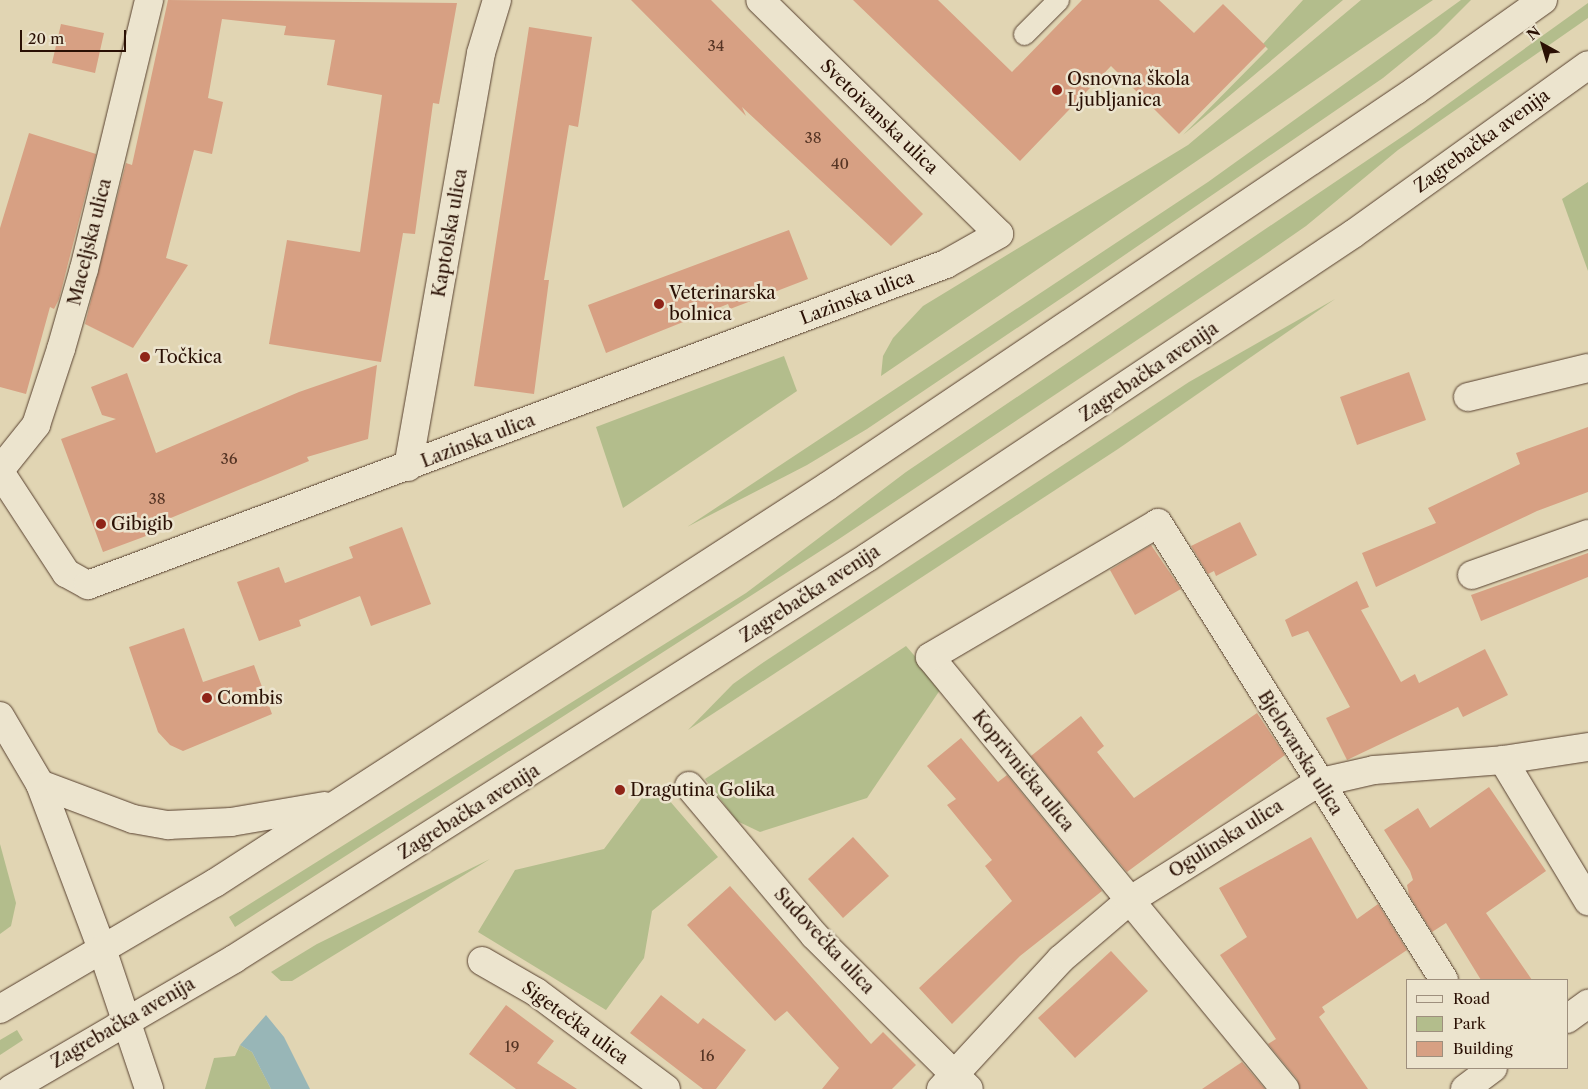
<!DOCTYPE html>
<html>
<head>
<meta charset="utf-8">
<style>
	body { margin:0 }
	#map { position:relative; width:1588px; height:1089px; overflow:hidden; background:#e1d5b3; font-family:"Libre Caslon Text",serif }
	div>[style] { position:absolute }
	.green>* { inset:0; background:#b3bd8c }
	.water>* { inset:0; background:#98b6b7 }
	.building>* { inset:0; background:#d7a083 }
	.roads { filter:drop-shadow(0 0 1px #584130) drop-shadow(0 0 1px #584130) }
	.service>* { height:21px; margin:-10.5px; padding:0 10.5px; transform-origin:10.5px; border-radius:10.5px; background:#ece4ce }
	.minor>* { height:28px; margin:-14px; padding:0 14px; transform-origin:14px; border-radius:14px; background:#ece4ce }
	.tertiary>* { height:28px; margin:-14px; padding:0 14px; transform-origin:14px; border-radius:14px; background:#ece4ce }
	.secondary>* { height:28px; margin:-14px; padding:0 14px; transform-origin:14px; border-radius:14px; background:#ece4ce }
	.dots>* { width:14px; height:14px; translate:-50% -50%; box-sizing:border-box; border:2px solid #ece4ce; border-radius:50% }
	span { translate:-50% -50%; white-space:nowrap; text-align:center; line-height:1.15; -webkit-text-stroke:5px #ece4ce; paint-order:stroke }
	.number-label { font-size:15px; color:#553424 }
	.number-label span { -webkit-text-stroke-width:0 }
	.poi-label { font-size:18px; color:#2a1004 }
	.left { translate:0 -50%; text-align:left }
	.street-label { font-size:18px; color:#2a1004 }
	.legend { position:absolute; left:1406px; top:979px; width:162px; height:90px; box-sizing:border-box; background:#ece4ce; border:1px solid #9e8f7d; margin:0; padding:6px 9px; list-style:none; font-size:15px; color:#2a1004 }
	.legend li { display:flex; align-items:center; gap:10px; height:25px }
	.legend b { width:25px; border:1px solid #9e8f7d }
	.north { position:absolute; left:1518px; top:20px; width:50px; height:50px; -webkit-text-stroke:4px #ece4ce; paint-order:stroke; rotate:321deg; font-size:14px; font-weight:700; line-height:20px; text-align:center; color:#2a1004 }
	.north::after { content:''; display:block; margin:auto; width:18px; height:22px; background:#2a1004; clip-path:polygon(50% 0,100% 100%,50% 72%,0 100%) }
	.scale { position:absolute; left:20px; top:30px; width:106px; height:22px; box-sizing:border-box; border:2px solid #2a1004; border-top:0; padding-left:6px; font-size:15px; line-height:18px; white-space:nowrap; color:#2a1004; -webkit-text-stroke:4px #ece4ce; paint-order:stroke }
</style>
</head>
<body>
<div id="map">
	<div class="green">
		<div style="clip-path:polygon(1303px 0,1343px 0,1183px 135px,1268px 49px,1263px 44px)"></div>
		<div style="clip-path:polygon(1361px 0,1433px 0,881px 376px,883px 356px,893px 338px,923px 306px,1188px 145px)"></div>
		<div style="clip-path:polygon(1461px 0,1471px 0,1437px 34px,1383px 78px,1075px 289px,867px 429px,807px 465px,687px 527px,1208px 182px)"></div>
		<div style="clip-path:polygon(1588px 3px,1588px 18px,1398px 150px,1306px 226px,1260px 258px,839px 539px,235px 927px,229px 917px,746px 593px,906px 472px,1409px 132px)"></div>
		<div style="clip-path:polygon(1588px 182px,1588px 271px,1562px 199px)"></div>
		<div style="clip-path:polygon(1335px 299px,1118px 449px,688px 730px,733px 684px,761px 664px,1189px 382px)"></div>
		<div style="clip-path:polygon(784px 356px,797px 391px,623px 508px,596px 427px)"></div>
		<div style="clip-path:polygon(906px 646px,942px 687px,867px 798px,760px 832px,737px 821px,705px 779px)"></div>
		<div style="clip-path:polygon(662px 792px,718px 857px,652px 911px,644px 958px,606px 1010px,478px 932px,515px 870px,604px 849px,642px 798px)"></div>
		<div style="clip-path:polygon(0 844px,16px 903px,11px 926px,0 934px)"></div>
		<div style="clip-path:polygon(490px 859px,292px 981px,281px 981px,271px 972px,317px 944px)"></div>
		<div style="clip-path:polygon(17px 1030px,23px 1040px,0 1055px,0 1040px)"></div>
		<div style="clip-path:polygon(240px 1045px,252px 1052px,271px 1089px,205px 1089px,214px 1058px,235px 1056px)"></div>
	</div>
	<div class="water">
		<div style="clip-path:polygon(266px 1015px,284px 1037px,310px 1089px,271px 1089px,252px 1052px,240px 1045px)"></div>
	</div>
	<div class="building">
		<div style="clip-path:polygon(168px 0,457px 3px,439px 104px,433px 103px,415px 234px,403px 233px,381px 362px,269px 344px,287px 240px,360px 252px,382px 95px,327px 85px,335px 40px,284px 35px,286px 26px,222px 19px,208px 98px,223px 102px,212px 154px,194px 150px,166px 258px,188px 265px,133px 348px,85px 324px,126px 163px,132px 165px)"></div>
		<div style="clip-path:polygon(631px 0,711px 0,923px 214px,891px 246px,742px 107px,746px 116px)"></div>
		<div style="clip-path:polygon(853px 0,938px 0,1012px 72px,1082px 0,1159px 0,1194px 33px,1223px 4px,1266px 46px,1179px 134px,1111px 66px,1020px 161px)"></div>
		<div style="clip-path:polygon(61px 24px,104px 33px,95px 73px,52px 63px)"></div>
		<div style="clip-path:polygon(529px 27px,592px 37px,578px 127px,569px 125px,544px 280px,549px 280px,534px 394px,474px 386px)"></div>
		<div style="clip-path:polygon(29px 133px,96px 154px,59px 299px,54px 309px,50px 307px,26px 394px,0 387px,0 228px)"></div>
		<div style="clip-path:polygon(789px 230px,808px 279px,730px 309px,728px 304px,606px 353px,588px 305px)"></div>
		<div style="clip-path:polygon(377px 365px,368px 439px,307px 457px,309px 461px,144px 529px,146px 536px,103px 552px,61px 439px,116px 419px,102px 415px,91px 387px,127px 373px,156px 453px,299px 392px)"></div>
		<div style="clip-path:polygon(1409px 372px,1426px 420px,1357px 445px,1340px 397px)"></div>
		<div style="clip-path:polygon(1588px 427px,1588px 492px,1537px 511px,1376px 587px,1362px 553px,1436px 523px,1428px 508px,1520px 464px,1516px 453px)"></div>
		<div style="clip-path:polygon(1240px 522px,1257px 555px,1216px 576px,1214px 571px,1208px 574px,1191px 546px)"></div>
		<div style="clip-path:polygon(402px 527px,431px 604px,371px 626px,360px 596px,299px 620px,301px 626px,259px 641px,237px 582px,279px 567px,285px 583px,353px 558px,349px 547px)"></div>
		<div style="clip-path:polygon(1151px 545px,1181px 589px,1135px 615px,1110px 570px)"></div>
		<div style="clip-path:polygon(1588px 553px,1588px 577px,1481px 621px,1471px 595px)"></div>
		<div style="clip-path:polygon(1357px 581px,1369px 607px,1361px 610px,1401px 682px,1415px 674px,1419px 683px,1485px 649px,1508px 695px,1463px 717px,1458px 707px,1347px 760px,1326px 718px,1350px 707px,1308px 631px,1292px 637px,1285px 620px)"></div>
		<div style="clip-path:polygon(184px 628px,203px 682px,254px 665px,272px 714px,183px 751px,170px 745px,158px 732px,129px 647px)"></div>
		<div style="clip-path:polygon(1257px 713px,1285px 755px,1127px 872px,1031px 756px,1081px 716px,1104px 746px,1097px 752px,1134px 798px)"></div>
		<div style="clip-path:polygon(961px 738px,998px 782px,1007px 775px,1102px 891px,1020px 956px,952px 1024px,919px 988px,1012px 901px,985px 866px,992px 860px,947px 805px,956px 799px,927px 766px)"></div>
		<div style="clip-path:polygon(1489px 787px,1546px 871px,1486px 913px,1532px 980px,1481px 980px,1446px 923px,1432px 932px,1409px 895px,1407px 885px,1413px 880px,1410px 871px,1384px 830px,1418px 808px,1430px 828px)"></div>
		<div style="clip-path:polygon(853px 837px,889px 876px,843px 918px,808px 879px)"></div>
		<div style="clip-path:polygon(1311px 837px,1357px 919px,1378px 904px,1407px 950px,1322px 1007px,1325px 1012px,1319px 1017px,1368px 1089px,1300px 1089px,1297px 1079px,1268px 1044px,1276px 1039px,1220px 955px,1247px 937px,1219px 888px)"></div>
		<div style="clip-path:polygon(730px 886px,871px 1044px,883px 1032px,916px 1065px,892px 1089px,822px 1089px,839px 1068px,787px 1011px,775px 1021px,687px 925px)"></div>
		<div style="clip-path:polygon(1111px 951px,1148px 991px,1075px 1058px,1038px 1018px)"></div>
		<div style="clip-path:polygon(661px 995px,698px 1024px,703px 1018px,746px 1050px,716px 1089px,703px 1089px,630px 1033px)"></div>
		<div style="clip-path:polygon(506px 1005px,554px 1041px,537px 1063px,577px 1089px,516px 1089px,469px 1054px)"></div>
		<div style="clip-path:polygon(1242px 1062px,1265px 1089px,1202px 1089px)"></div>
	</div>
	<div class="roads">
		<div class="service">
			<div style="left:1024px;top:34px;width:48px;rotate:-45deg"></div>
		</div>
		<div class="minor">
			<div style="left:1468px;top:397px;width:123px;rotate:-13.6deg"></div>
			<div style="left:408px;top:467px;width:420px;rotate:-80deg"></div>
			<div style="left:481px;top:53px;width:55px;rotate:-73.2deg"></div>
			<div style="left:0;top:470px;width:58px;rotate:-51.3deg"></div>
			<div style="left:36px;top:425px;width:80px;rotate:-71.8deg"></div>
			<div style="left:61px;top:349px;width:83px;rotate:-74deg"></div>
			<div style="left:84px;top:269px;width:277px;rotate:-76.4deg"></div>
			<div style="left:0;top:472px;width:121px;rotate:56.8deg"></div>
			<div style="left:66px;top:573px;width:25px;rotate:29deg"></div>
			<div style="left:88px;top:585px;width:916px;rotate:-20.51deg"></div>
			<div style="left:946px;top:264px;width:61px;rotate:-29.5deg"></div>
			<div style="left:999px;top:234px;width:334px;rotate:-135.6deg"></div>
			<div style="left:1472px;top:575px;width:123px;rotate:-19.5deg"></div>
			<div style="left:1503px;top:760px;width:165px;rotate:58.9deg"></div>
			<div style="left:689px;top:786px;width:194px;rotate:50deg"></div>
			<div style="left:814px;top:935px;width:218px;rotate:44.8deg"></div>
			<div style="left:482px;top:961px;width:62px;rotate:29.9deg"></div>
			<div style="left:536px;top:992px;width:162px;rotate:36.7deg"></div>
			<div style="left:1567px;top:1019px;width:26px;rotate:-36deg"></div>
			<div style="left:941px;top:1089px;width:177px;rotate:-47.3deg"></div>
			<div style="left:1061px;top:959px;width:89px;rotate:-40.5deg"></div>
			<div style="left:1129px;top:901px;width:222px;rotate:-32.1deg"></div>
			<div style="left:1317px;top:783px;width:58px;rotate:-12.8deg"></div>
			<div style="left:1374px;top:770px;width:129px;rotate:-4.4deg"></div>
			<div style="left:1503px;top:760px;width:86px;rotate:-8.7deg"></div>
			<div style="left:1285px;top:1089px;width:559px;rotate:-129.41deg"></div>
			<div style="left:930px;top:657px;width:264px;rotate:-30.4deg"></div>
			<div style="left:1158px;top:523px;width:539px;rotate:57.96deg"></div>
			<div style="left:1465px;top:1089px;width:35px;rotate:-37deg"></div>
		</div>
		<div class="tertiary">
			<div style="left:0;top:716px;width:79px;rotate:59.5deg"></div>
			<div style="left:40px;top:784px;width:176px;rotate:69.4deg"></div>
			<div style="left:102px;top:949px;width:148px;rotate:71.4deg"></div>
		</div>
		<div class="secondary">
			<div style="left:40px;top:784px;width:99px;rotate:20.6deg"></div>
			<div style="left:133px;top:819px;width:36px;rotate:10deg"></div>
			<div style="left:168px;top:825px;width:63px;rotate:-2.7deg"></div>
			<div style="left:231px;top:822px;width:95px;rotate:-9.7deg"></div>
			<div style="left:0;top:1009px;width:249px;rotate:-30.4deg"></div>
			<div style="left:215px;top:883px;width:730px;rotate:-32.93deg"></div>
			<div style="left:828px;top:486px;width:708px;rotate:-33.94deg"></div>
			<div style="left:1415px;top:91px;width:157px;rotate:-35.4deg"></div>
			<div style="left:11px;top:1089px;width:258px;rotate:-30.2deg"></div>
			<div style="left:234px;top:959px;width:751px;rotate:-32.38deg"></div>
			<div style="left:868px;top:557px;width:583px;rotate:-33.66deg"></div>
			<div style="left:1353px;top:234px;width:289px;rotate:-35.7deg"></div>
		</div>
	</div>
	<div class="dots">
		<div style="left:1057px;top:90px;background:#8f2418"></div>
		<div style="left:659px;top:304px;background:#8f2418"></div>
		<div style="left:145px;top:357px;background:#8f2418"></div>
		<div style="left:101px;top:524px;background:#8f2418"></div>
		<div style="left:207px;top:698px;background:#8f2418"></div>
		<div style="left:620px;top:790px;background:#8f2418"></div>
	</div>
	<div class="number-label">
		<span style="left:716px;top:46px">34</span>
		<span style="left:813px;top:138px">38</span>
		<span style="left:840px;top:164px">40</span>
		<span style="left:229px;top:459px">36</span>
		<span style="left:157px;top:499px">38</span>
		<span style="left:512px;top:1047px">19</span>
		<span style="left:707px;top:1056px">16</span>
	</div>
	<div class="poi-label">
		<span class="left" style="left:1067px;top:90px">Osnovna škola<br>Ljubljanica</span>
		<span class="left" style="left:669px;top:304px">Veterinarska<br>bolnica</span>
		<span class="left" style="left:155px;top:357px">Točkica</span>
		<span class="left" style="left:111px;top:524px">Gibigib</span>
		<span class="left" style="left:217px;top:698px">Combis</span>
		<span class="left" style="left:630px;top:790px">Dragutina Golika</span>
	</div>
	<div class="street-label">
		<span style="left:879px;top:117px;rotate:44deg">Svetoivanska ulica</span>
		<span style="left:1482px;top:141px;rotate:-36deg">Zagrebačka avenija</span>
		<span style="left:450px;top:233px;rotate:-80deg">Kaptolska ulica</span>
		<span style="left:90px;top:242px;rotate:-76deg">Maceljska ulica</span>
		<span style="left:857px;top:298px;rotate:-21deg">Lazinska ulica</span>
		<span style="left:1149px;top:372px;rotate:-34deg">Zagrebačka avenija</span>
		<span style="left:478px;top:441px;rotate:-21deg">Lazinska ulica</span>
		<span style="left:810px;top:594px;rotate:-33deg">Zagrebačka avenija</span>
		<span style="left:1300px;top:753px;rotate:58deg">Bjelovarska ulica</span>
		<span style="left:1023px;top:771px;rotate:51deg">Koprivnička ulica</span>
		<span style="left:469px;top:812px;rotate:-32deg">Zagrebačka avenija</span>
		<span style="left:1226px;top:839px;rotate:-32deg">Ogulinska ulica</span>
		<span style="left:824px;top:941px;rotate:47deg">Sudovečka ulica</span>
		<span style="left:123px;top:1023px;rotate:-30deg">Zagrebačka avenija</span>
		<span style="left:575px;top:1023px;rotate:36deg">Sigetečka ulica</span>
	</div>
	<ul class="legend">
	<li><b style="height:6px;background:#ece4ce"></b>Road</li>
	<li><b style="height:14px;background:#b3bd8c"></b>Park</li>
	<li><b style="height:14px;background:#d7a083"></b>Building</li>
	</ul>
	<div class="north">N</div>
	<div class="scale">20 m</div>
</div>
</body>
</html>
